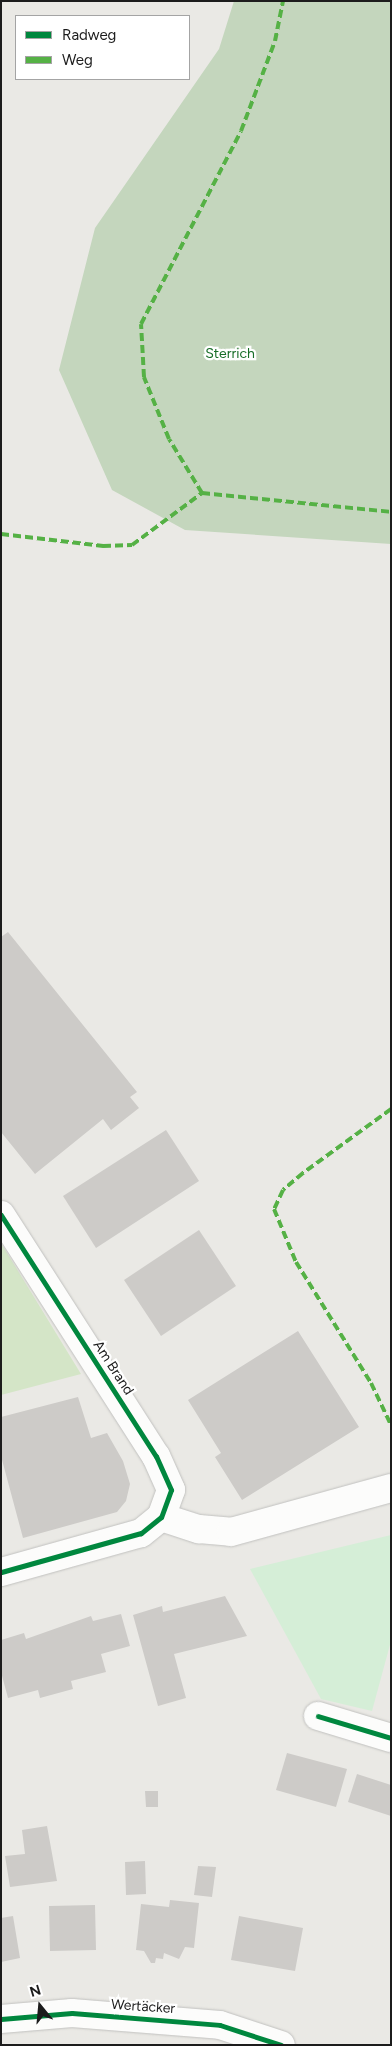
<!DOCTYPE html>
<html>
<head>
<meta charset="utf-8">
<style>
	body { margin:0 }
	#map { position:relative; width:392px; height:2046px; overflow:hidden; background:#eae9e5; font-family:Figtree,sans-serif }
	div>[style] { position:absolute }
	.grass>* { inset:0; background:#d4e5c7 }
	.forest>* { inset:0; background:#c4d6bd }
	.park>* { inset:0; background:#d5eed7 }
	.building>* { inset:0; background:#cdcbc8 }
	.roads { filter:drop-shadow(0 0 1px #c1c1bf) drop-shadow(0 0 1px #c1c1bf) }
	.minor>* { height:28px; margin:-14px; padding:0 14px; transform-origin:14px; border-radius:14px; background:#fcfcfb }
	.quiet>* { height:4px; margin-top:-2px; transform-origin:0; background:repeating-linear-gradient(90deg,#55b145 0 8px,transparent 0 12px) }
	.cycleway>* { height:5px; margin:-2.5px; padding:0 2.5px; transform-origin:2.5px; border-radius:2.5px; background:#00873e }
	span { translate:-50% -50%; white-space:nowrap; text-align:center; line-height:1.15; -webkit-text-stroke:4.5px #fff; paint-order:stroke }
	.park-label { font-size:14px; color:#176d27 }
	.street-label { font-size:14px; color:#1c1c1c }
	.frame { position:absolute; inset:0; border:2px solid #1c1c1c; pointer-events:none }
	.legend { position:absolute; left:15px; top:15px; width:175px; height:65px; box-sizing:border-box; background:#fff; border:1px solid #a4a4a4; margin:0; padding:6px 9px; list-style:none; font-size:15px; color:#1c1c1c }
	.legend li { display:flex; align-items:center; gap:10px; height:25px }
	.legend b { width:25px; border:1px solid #a4a4a4 }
	.north { position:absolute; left:15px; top:1981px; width:50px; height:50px; -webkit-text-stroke:4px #fff; paint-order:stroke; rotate:343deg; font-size:14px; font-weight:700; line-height:20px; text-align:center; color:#1c1c1c }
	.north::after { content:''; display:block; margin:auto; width:18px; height:22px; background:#1c1c1c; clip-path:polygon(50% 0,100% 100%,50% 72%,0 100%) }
</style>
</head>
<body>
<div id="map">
	<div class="grass">
		<div style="clip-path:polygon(1px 1243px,81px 1374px,1px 1395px)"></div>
	</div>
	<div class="forest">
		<div style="clip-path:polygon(234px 1px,391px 1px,391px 544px,185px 530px,112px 490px,59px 370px,95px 228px,219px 49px)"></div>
	</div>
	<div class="park">
		<div style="clip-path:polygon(391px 1535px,391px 1641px,372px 1711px,321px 1699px,250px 1569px)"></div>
	</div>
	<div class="building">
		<div style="clip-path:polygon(8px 932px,137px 1092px,130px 1097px,139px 1108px,111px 1130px,103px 1119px,35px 1174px,1px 1132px,1px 937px)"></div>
		<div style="clip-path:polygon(166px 1130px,199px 1181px,96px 1248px,63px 1196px)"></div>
		<div style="clip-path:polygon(199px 1230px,236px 1286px,161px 1336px,124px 1280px)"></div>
		<div style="clip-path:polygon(298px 1331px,359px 1427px,242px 1500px,215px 1457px,221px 1453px,188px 1400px)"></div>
		<div style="clip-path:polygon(78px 1397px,91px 1438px,107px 1433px,123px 1461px,130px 1484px,126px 1501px,117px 1512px,23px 1538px,1px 1456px,1px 1417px)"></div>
		<div style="clip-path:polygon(225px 1596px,247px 1636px,174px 1654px,186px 1698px,158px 1706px,133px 1615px,162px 1606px,163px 1612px)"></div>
		<div style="clip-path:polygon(121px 1614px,130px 1646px,101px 1654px,106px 1672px,71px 1681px,73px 1689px,40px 1698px,38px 1690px,8px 1698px,1px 1672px,1px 1640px,24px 1633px,26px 1639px,91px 1616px,93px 1621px)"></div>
		<div style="clip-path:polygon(287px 1753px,347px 1769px,336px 1807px,276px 1790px)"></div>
		<div style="clip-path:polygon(357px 1774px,391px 1785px,391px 1816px,348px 1802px)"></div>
		<div style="clip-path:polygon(145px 1791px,158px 1791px,158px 1807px,146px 1807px)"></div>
		<div style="clip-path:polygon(47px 1826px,57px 1881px,10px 1887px,5px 1856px,25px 1854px,22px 1830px)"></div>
		<div style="clip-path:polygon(145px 1861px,146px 1894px,126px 1895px,125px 1862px)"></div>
		<div style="clip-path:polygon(198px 1866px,216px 1867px,212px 1897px,194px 1895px)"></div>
		<div style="clip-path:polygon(170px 1900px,199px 1903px,194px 1948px,185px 1947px,179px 1959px,164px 1953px,163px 1959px,156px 1958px,155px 1963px,151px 1963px,144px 1951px,136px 1950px,141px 1904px,169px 1907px)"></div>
		<div style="clip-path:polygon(95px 1905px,96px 1950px,50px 1951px,49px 1906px)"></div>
		<div style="clip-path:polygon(13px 1916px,20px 1958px,1px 1962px,1px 1918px)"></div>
		<div style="clip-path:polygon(239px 1916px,303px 1928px,295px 1971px,231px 1960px)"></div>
	</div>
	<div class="roads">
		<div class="minor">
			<div style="left:1px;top:1215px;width:287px;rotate:57.3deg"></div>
			<div style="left:156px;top:1456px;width:37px;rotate:66deg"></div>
			<div style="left:171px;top:1490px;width:29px;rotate:110deg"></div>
			<div style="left:161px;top:1517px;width:26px;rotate:141deg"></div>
			<div style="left:141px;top:1533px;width:145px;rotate:164.4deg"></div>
			<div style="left:161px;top:1517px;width:40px;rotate:18deg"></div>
			<div style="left:199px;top:1529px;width:32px;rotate:5deg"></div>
			<div style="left:231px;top:1532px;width:166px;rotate:-15.4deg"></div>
			<div style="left:318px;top:1716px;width:76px;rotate:16.8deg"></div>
			<div style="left:1px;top:2019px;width:71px;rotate:-4.8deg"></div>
			<div style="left:72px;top:2013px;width:148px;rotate:4.6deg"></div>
			<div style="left:220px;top:2025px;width:64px;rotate:18.2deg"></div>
		</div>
	</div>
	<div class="quiet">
		<div style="left:202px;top:493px;width:63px;rotate:-121.4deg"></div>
		<div style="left:169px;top:439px;width:67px;rotate:-112deg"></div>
		<div style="left:144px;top:377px;width:53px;rotate:-93.2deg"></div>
		<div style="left:141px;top:324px;width:217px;rotate:-62.6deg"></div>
		<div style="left:241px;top:131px;width:96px;rotate:-69.3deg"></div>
		<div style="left:275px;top:41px;width:41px;rotate:-78.7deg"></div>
		<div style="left:1px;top:534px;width:103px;rotate:6.7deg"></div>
		<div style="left:103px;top:546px;width:29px;rotate:-2deg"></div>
		<div style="left:132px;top:545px;width:87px;rotate:-36.6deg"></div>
		<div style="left:202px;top:493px;width:190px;rotate:5.7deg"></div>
		<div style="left:391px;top:1109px;width:109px;rotate:144deg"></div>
		<div style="left:303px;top:1173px;width:26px;rotate:140deg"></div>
		<div style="left:283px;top:1190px;width:21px;rotate:115deg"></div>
		<div style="left:274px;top:1209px;width:57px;rotate:67.5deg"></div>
		<div style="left:296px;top:1262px;width:142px;rotate:58.2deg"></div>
		<div style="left:371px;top:1383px;width:47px;rotate:64.5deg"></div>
	</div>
	<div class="cycleway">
		<div style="left:1px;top:1215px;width:287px;rotate:57.3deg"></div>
		<div style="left:156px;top:1456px;width:37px;rotate:66deg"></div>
		<div style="left:171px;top:1490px;width:29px;rotate:110deg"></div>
		<div style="left:161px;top:1517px;width:26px;rotate:141deg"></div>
		<div style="left:141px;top:1533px;width:145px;rotate:164.4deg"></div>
		<div style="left:318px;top:1716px;width:76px;rotate:16.8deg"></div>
		<div style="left:1px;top:2019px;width:71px;rotate:-4.8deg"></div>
		<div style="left:72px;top:2013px;width:148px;rotate:4.6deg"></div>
		<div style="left:220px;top:2025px;width:64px;rotate:18.2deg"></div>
	</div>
	<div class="park-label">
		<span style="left:230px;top:354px">Sterrich</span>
	</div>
	<div class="street-label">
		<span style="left:113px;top:1368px;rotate:57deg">Am Brand</span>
		<span style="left:143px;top:2007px;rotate:4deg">Wertäcker</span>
	</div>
	<div class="frame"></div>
	<ul class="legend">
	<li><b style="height:6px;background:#00873e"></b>Radweg</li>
	<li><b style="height:6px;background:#55b145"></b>Weg</li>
	</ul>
	<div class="north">N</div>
</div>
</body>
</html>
